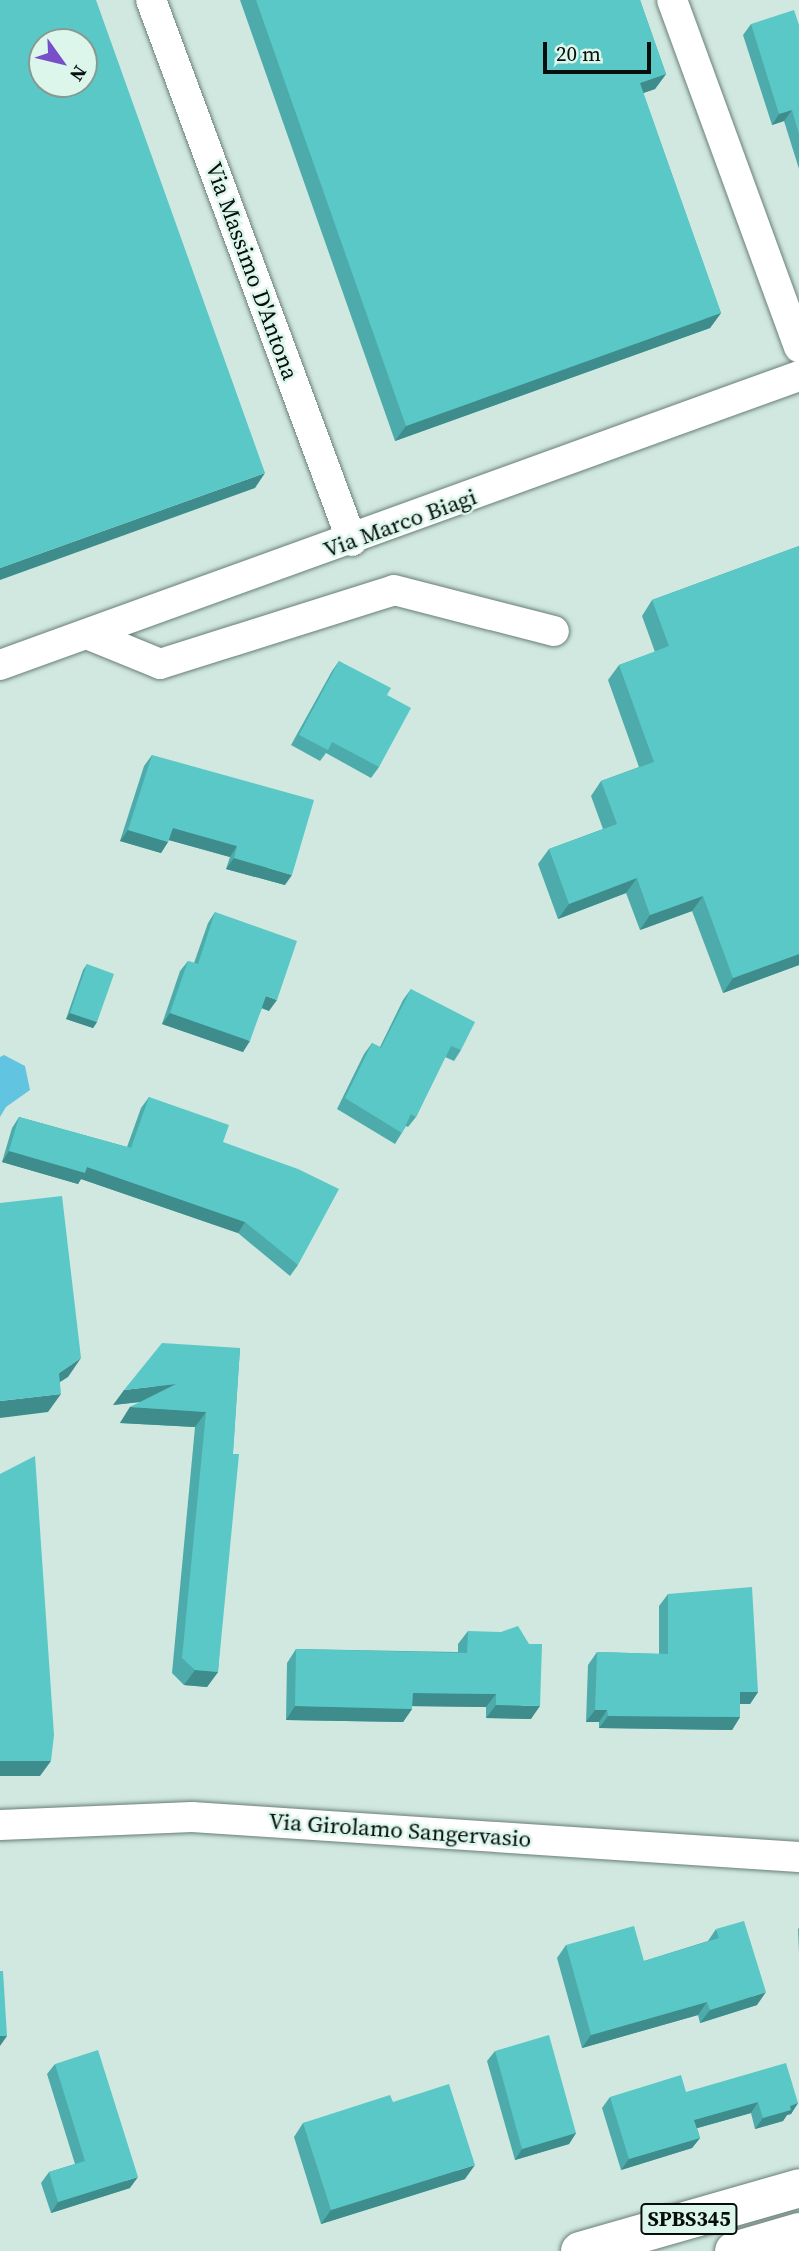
<!DOCTYPE html>
<html>
<head>
<meta charset="utf-8">
<style>
	body { margin:0 }
	#map { position:relative; width:799px; height:2251px; overflow:hidden; background:#d0e8df; font-family:"Source Serif 4",serif }
	div>[style] { position:absolute }
	.water>* { inset:0; background:#61c4e0 }
	.roads { filter:drop-shadow(0 0 2px #697f77) drop-shadow(0 0 2px #697f77) }
	.minor>* { height:30px; margin:-15px; padding:0 15px; transform-origin:15px; border-radius:15px; background:#fff }
	.primary>* { height:38px; margin:-19px; padding:0 19px; transform-origin:19px; border-radius:19px; background:#fff }
	.wall>* { inset:0; background:#4dacab }
	.shaded-wall>* { inset:0; background:#3e8c8b }
	.building>* { inset:0; background:#59c8c7 }
	span { translate:-50% -50%; white-space:nowrap; text-align:center; line-height:1.15; -webkit-text-stroke:5px #ddf6ec; paint-order:stroke }
	.shield-label span { padding:2px 5px; background:#ddf6ec; border:2px solid; border-radius:5px; -webkit-text-stroke-width:0 }
	.shield-label { font-size:21px; color:#070f0c; font-weight:700 }
	.street-label { font-size:23px; color:#070f0c }
	.north { position:absolute; left:28px; top:28px; width:70px; height:70px; box-sizing:border-box; background:#ddf6ec; border:2px solid #879a92; border-radius:50%; rotate:124deg; font-size:19px; font-weight:700; line-height:28px; text-align:center; color:#070f0c }
	.north::after { content:''; display:block; margin:auto; width:24px; height:32px; background:#774fc8; clip-path:polygon(50% 0,100% 100%,50% 72%,0 100%) }
	.scale { position:absolute; left:543px; top:42px; width:108px; height:32px; box-sizing:border-box; border:4px solid #070f0c; border-top:0; padding-left:9px; font-size:21px; line-height:24px; white-space:nowrap; color:#070f0c; -webkit-text-stroke:5px #ddf6ec; paint-order:stroke }
</style>
</head>
<body>
<div id="map">
	<div class="water">
		<div style="clip-path:polygon(4px 1055px,25px 1066px,30px 1090px,6px 1107px,0 1117px,0 1057px)"></div>
	</div>
	<div class="roads">
		<div class="minor">
			<div style="left:151px;top:0;width:577px;rotate:69.62deg"></div>
			<div style="left:672px;top:0;width:370px;rotate:69.9deg"></div>
			<div style="left:87px;top:634px;width:79px;rotate:22.3deg"></div>
			<div style="left:160px;top:664px;width:245px;rotate:-17.5deg"></div>
			<div style="left:394px;top:590px;width:165px;rotate:14.4deg"></div>
			<div style="left:0;top:665px;width:850px;rotate:-19.89deg"></div>
			<div style="left:0;top:1825px;width:192px;rotate:-2.4deg"></div>
			<div style="left:192px;top:1817px;width:608px;rotate:3.77deg"></div>
		</div>
		<div class="primary">
			<div style="left:580px;top:2251px;width:228px;rotate:-16deg"></div>
			<div style="left:734px;top:2251px;width:68px;rotate:-16.3deg"></div>
		</div>
	</div>
	<div class="wall">
		<div style="clip-path:polygon(240px 0,640px 0,666px 74px,655px 89px,643px 93px,721px 313px,710px 328px,395px 441px)"></div>
		<div style="clip-path:polygon(751px 24px,799px 25px,799px 169px,784px 121px,772px 125px,743px 35px)"></div>
		<div style="clip-path:polygon(799px 546px,799px 965px,723px 993px,692px 911px,640px 930px,626px 893px,558px 919px,538px 864px,549px 849px,603px 829px,591px 796px,601px 781px,639px 767px,608px 680px,619px 665px,655px 652px,642px 616px,652px 600px)"></div>
		<div style="clip-path:polygon(339px 661px,387px 695px,379px 767px,371px 778px,326px 753px,320px 761px,291px 745px,332px 671px)"></div>
		<div style="clip-path:polygon(152px 755px,285px 885px,226px 869px,230px 857px,169px 840px,161px 853px,120px 841px,144px 766px)"></div>
		<div style="clip-path:polygon(215px 912px,269px 1011px,262px 1008px,243px 1052px,162px 1024px,180px 971px,188px 961px,194px 963px,208px 923px)"></div>
		<div style="clip-path:polygon(87px 964px,97px 1022px,93px 1028px,66px 1019px,83px 970px)"></div>
		<div style="clip-path:polygon(411px 989px,461px 1050px,454px 1061px,445px 1057px,416px 1117px,408px 1127px,406px 1126px,395px 1144px,337px 1109px,364px 1054px,372px 1043px,380px 1047px,403px 1000px)"></div>
		<div style="clip-path:polygon(149px 1097px,223px 1142px,298px 1265px,290px 1276px,238px 1233px,81px 1179px,78px 1184px,2px 1162px,12px 1128px,19px 1117px,127px 1147px,141px 1108px)"></div>
		<div style="clip-path:polygon(240px 1348px,218px 1672px,207px 1687px,184px 1685px,172px 1673px,195px 1427px,120px 1423px,130px 1407px,141px 1402px,113px 1405px)"></div>
		<div style="clip-path:polygon(668px 1594px,758px 1692px,750px 1704px,740px 1704px,740px 1717px,732px 1730px,599px 1728px,599px 1722px,586px 1722px,588px 1665px,597px 1652px,659px 1654px,659px 1606px)"></div>
		<div style="clip-path:polygon(468px 1631px,531px 1719px,486px 1718px,486px 1707px,412px 1706px,412px 1709px,403px 1722px,286px 1720px,287px 1663px,296px 1649px,458px 1652px,458px 1644px)"></div>
		<div style="clip-path:polygon(799px 1928px,799px 1953px,798px 1929px)"></div>
		<div style="clip-path:polygon(716px 1929px,757px 2005px,700px 2023px,698px 2015px,582px 2048px,557px 1958px,566px 1945px,644px 1961px,708px 1941px)"></div>
		<div style="clip-path:polygon(495px 2051px,576px 2133px,569px 2144px,515px 2160px,487px 2061px)"></div>
		<div style="clip-path:polygon(55px 2064px,130px 2188px,51px 2213px,41px 2183px,49px 2172px,75px 2164px,47px 2074px)"></div>
		<div style="clip-path:polygon(686px 2092px,798px 2103px,791px 2114px,787px 2115px,783px 2121px,755px 2129px,751px 2113px,697px 2128px,700px 2138px,692px 2148px,621px 2170px,602px 2108px,610px 2097px)"></div>
		<div style="clip-path:polygon(393px 2102px,465px 2179px,321px 2224px,294px 2137px,303px 2123px)"></div>
	</div>
	<div class="shaded-wall">
		<div style="clip-path:polygon(666px 74px,655px 89px,629px 98px,640px 83px)"></div>
		<div style="clip-path:polygon(792px 110px,784px 121px,772px 125px,779px 114px)"></div>
		<div style="clip-path:polygon(721px 313px,710px 328px,395px 441px,406px 426px)"></div>
		<div style="clip-path:polygon(265px 473px,255px 488px,0 580px,0 568px)"></div>
		<div style="clip-path:polygon(173px 828px,237px 846px,230px 857px,165px 839px)"></div>
		<div style="clip-path:polygon(128px 830px,168px 842px,161px 853px,120px 841px)"></div>
		<div style="clip-path:polygon(234px 858px,292px 875px,285px 885px,226px 869px)"></div>
		<div style="clip-path:polygon(637px 878px,626px 893px,558px 919px,569px 904px)"></div>
		<div style="clip-path:polygon(703px 896px,692px 911px,640px 930px,650px 915px)"></div>
		<div style="clip-path:polygon(799px 954px,799px 965px,723px 993px,733px 978px)"></div>
		<div style="clip-path:polygon(266px 996px,277px 1000px,269px 1011px,259px 1007px)"></div>
		<div style="clip-path:polygon(70px 1013px,97px 1022px,93px 1028px,66px 1019px)"></div>
		<div style="clip-path:polygon(170px 1013px,250px 1041px,243px 1052px,162px 1024px)"></div>
		<div style="clip-path:polygon(9px 1151px,87px 1167px,245px 1222px,238px 1233px,81px 1179px,78px 1184px,2px 1162px)"></div>
		<div style="clip-path:polygon(81px 1358px,68px 1377px,46px 1391px,59px 1373px)"></div>
		<div style="clip-path:polygon(176px 1384px,165px 1399px,113px 1405px,124px 1390px)"></div>
		<div style="clip-path:polygon(61px 1394px,48px 1412px,0 1418px,0 1401px)"></div>
		<div style="clip-path:polygon(130px 1407px,206px 1412px,195px 1427px,120px 1423px)"></div>
		<div style="clip-path:polygon(195px 1670px,218px 1672px,207px 1687px,184px 1685px)"></div>
		<div style="clip-path:polygon(740px 1692px,758px 1692px,750px 1704px,731px 1704px)"></div>
		<div style="clip-path:polygon(413px 1693px,496px 1694px,486px 1707px,403px 1706px)"></div>
		<div style="clip-path:polygon(496px 1705px,540px 1706px,531px 1719px,486px 1718px)"></div>
		<div style="clip-path:polygon(295px 1706px,412px 1709px,403px 1722px,286px 1720px)"></div>
		<div style="clip-path:polygon(595px 1710px,607px 1710px,599px 1722px,586px 1722px)"></div>
		<div style="clip-path:polygon(608px 1716px,740px 1717px,732px 1730px,599px 1728px)"></div>
		<div style="clip-path:polygon(0 1761px,51px 1761px,40px 1776px,0 1776px)"></div>
		<div style="clip-path:polygon(766px 1992px,757px 2005px,700px 2023px,710px 2010px)"></div>
		<div style="clip-path:polygon(707px 2002px,698px 2015px,582px 2048px,591px 2035px)"></div>
		<div style="clip-path:polygon(0 2036px,7px 2036px,0 2046px)"></div>
		<div style="clip-path:polygon(758px 2102px,751px 2113px,687px 2131px,694px 2120px)"></div>
		<div style="clip-path:polygon(798px 2103px,791px 2114px,787px 2115px,783px 2121px,755px 2129px,763px 2118px)"></div>
		<div style="clip-path:polygon(576px 2133px,569px 2144px,515px 2160px,522px 2149px)"></div>
		<div style="clip-path:polygon(700px 2138px,692px 2148px,621px 2170px,629px 2159px)"></div>
		<div style="clip-path:polygon(475px 2165px,465px 2179px,321px 2224px,331px 2210px)"></div>
		<div style="clip-path:polygon(138px 2177px,130px 2188px,51px 2213px,58px 2202px)"></div>
	</div>
	<div class="building">
		<div style="clip-path:polygon(evenodd,0 0,96px 0,265px 473px,0 568px,0 0,42px 42px,84px 42px,84px 84px,42px 84px,42px 42px)"></div>
		<div style="clip-path:polygon(256px 0,640px 0,666px 74px,640px 83px,721px 313px,406px 426px)"></div>
		<div style="clip-path:polygon(794px 10px,799px 25px,799px 134px,792px 110px,779px 114px,751px 24px)"></div>
		<div style="clip-path:polygon(799px 546px,799px 954px,733px 978px,703px 896px,650px 915px,637px 878px,569px 904px,549px 849px,617px 824px,601px 781px,654px 762px,619px 665px,669px 646px,652px 600px)"></div>
		<div style="clip-path:polygon(339px 661px,391px 688px,387px 695px,411px 708px,379px 767px,332px 742px,328px 750px,299px 735px)"></div>
		<div style="clip-path:polygon(152px 755px,314px 800px,292px 875px,234px 858px,237px 846px,173px 828px,168px 842px,128px 830px)"></div>
		<div style="clip-path:polygon(215px 912px,297px 941px,277px 1000px,266px 996px,250px 1041px,170px 1013px,188px 961px,198px 964px)"></div>
		<div style="clip-path:polygon(87px 964px,114px 974px,97px 1022px,70px 1013px)"></div>
		<div style="clip-path:polygon(411px 989px,475px 1022px,461px 1050px,451px 1046px,416px 1117px,411px 1114px,402px 1133px,345px 1098px,372px 1043px,381px 1048px)"></div>
		<div style="clip-path:polygon(149px 1097px,229px 1125px,223px 1142px,298px 1169px,339px 1189px,298px 1265px,245px 1222px,87px 1167px,85px 1173px,9px 1151px,19px 1117px,131px 1148px)"></div>
		<div style="clip-path:polygon(62px 1196px,81px 1358px,59px 1373px,61px 1394px,0 1401px,0 1203px)"></div>
		<div style="clip-path:polygon(162px 1343px,240px 1348px,233px 1454px,239px 1454px,218px 1672px,195px 1670px,182px 1658px,206px 1412px,130px 1407px,176px 1384px,124px 1390px)"></div>
		<div style="clip-path:polygon(35px 1456px,54px 1735px,51px 1761px,0 1761px,0 1474px)"></div>
		<div style="clip-path:polygon(752px 1587px,758px 1692px,740px 1692px,740px 1717px,608px 1716px,607px 1710px,595px 1710px,597px 1652px,668px 1654px,668px 1594px)"></div>
		<div style="clip-path:polygon(518px 1626px,529px 1644px,542px 1644px,540px 1706px,496px 1705px,496px 1694px,413px 1693px,412px 1709px,295px 1706px,296px 1649px,467px 1653px,468px 1631px,501px 1632px)"></div>
		<div style="clip-path:polygon(744px 1921px,766px 1992px,710px 2010px,707px 2002px,591px 2035px,566px 1945px,634px 1926px,644px 1961px,719px 1938px,716px 1929px)"></div>
		<div style="clip-path:polygon(0 1971px,3px 1971px,7px 2036px,0 2036px)"></div>
		<div style="clip-path:polygon(549px 2035px,576px 2133px,522px 2149px,495px 2051px)"></div>
		<div style="clip-path:polygon(98px 2050px,138px 2177px,58px 2202px,49px 2172px,85px 2161px,55px 2064px)"></div>
		<div style="clip-path:polygon(786px 2063px,798px 2103px,790px 2106px,791px 2110px,763px 2118px,758px 2102px,694px 2120px,700px 2138px,629px 2159px,610px 2097px,681px 2075px,686px 2092px)"></div>
		<div style="clip-path:polygon(449px 2084px,475px 2165px,331px 2210px,303px 2123px,390px 2095px,393px 2102px)"></div>
	</div>
	<div class="shield-label">
		<span style="left:689px;top:2219px">SPBS345</span>
	</div>
	<div class="street-label">
		<span style="left:252px;top:271px;rotate:70deg">Via Massimo D'Antona</span>
		<span style="left:400px;top:523px;rotate:-20deg">Via Marco Biagi</span>
		<span style="left:400px;top:1830px;rotate:4deg">Via Girolamo Sangervasio</span>
	</div>
	<div class="north">N</div>
	<div class="scale">20 m</div>
</div>
</body>
</html>
